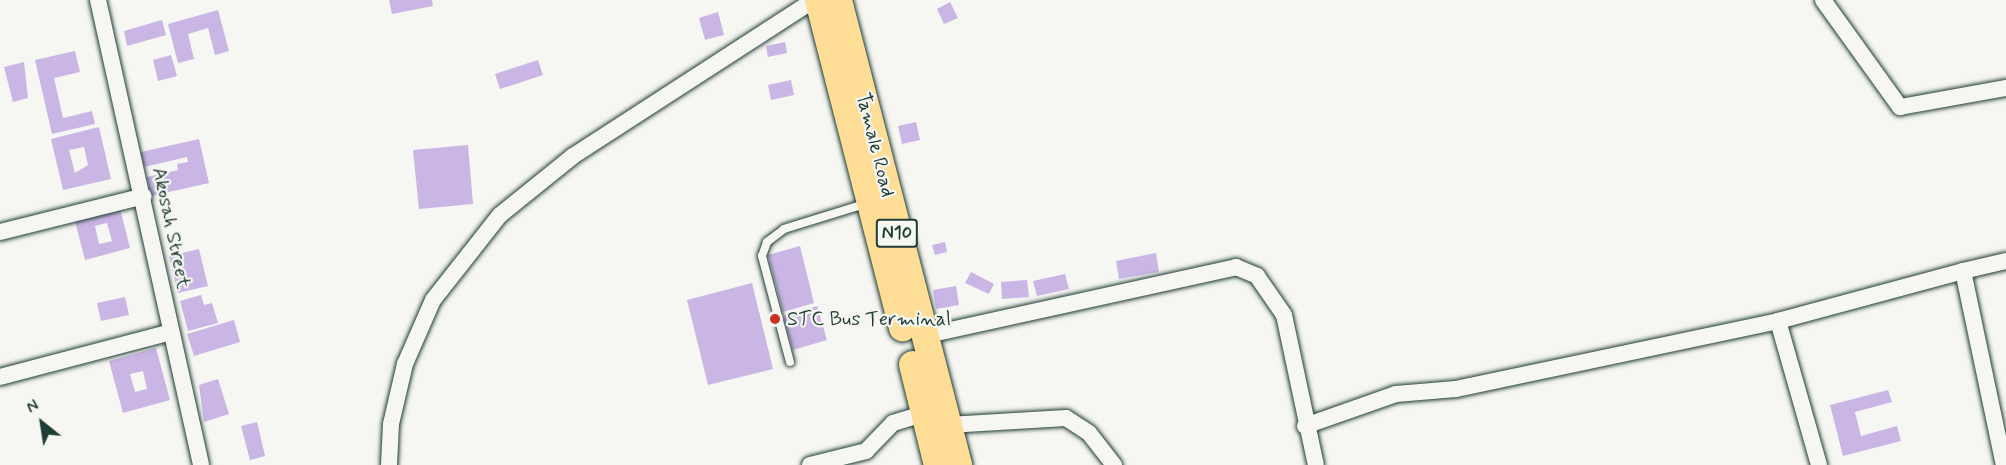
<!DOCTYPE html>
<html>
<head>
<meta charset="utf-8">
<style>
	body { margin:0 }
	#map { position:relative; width:2006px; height:465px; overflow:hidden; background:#f6f6f2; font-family:Mynerve,sans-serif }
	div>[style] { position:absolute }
	.building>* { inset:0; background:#cab6e5 }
	.roads { filter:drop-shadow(0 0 2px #1f3d34) drop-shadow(0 0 2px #1f3d34) }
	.service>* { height:8px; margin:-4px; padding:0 4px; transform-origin:4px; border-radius:4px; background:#f6f6f2 }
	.minor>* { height:16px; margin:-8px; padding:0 8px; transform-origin:8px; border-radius:8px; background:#f6f6f2 }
	.trunk>* { height:27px; margin:-13.5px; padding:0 13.5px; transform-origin:13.5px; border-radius:13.5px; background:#fede96 }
	.dots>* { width:16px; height:16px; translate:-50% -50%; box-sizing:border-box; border:3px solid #f6f6f2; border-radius:50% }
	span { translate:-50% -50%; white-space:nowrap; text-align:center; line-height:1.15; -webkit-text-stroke:4.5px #f6f6f2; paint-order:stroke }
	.shield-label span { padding:2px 4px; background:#f6f6f2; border:2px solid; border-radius:4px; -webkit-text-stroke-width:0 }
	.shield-label { font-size:18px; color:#1f3d34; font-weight:700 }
	.street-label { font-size:20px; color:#1f3d34 }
	.poi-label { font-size:20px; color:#1f3d34 }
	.left { translate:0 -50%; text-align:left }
	.north { position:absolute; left:12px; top:393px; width:60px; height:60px; -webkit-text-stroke:4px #f6f6f2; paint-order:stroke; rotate:330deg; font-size:16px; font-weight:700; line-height:24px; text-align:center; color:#1f3d34 }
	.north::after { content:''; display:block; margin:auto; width:21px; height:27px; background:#1f3d34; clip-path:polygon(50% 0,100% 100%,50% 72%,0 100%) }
</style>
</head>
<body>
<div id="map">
	<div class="building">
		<div style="clip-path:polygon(389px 0,432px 0,433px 6px,392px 14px)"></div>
		<div style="clip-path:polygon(950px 2px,958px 18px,944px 24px,937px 9px)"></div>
		<div style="clip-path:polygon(218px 10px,229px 51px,215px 55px,208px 28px,188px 34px,194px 59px,178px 63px,168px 24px)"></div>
		<div style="clip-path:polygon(718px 12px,724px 35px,705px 40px,699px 18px)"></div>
		<div style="clip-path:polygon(162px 20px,166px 35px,127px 46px,124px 31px)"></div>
		<div style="clip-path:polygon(785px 42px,787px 53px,768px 57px,766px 46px)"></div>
		<div style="clip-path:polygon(75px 51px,80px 72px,54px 78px,63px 118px,92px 111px,95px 124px,52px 134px,35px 60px)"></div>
		<div style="clip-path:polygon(171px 55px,177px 76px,158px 81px,153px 60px)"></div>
		<div style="clip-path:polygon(538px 60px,543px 75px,500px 89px,495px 74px)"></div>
		<div style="clip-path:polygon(24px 62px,28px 98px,13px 102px,4px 67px)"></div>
		<div style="clip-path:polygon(791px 80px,794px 95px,771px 100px,768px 85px)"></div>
		<div style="clip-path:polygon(916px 122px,920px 140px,902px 144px,898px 126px)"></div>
		<div style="clip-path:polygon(evenodd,99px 127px,111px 179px,63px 190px,51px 139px,99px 127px,84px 147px,88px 165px,75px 173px,69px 150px,84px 147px)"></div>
		<div style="clip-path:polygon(199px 139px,209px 183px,151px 196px,147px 177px,178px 170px,177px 164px,188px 162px,187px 157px,144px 167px,141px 152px)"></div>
		<div style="clip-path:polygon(468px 145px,473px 204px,419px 209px,413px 150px)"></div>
		<div style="clip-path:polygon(evenodd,119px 205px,130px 248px,85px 260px,74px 217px,119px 205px,107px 223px,112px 241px,99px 244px,95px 226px,107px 223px)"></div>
		<div style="clip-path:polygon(945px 242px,947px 252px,935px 255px,932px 245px)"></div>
		<div style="clip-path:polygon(800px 246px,814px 303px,783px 312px,768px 255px)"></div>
		<div style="clip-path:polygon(199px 249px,208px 286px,178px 293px,169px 256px)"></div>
		<div style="clip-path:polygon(1156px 253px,1159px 272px,1119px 279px,1116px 261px)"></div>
		<div style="clip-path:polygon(971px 272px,994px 284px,989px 294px,965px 283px)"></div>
		<div style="clip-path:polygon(1065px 274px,1069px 289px,1037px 296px,1033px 281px)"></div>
		<div style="clip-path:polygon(1027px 280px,1029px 297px,1002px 299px,1001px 282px)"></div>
		<div style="clip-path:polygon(752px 283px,773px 369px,708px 385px,687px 300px)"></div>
		<div style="clip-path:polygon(956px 286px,959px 305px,936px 309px,933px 290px)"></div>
		<div style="clip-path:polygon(201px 295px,204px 305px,212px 303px,218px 323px,188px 331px,180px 301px)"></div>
		<div style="clip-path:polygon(125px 297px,129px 315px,101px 321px,97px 303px)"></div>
		<div style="clip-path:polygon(817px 306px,827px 340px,793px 350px,783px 316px)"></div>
		<div style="clip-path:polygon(234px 320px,240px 342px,194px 356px,187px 334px)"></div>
		<div style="clip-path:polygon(evenodd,156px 348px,170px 400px,123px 413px,109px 361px,156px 348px,143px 371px,147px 389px,135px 392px,130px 374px,143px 371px)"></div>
		<div style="clip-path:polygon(218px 379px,229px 414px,204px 422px,199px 385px)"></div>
		<div style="clip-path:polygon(1888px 390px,1892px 402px,1855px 412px,1861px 436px,1897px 426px,1901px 441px,1843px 456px,1830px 405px)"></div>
		<div style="clip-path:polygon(257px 422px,265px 456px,250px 460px,241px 426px)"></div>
	</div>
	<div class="roads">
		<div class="service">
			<div style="left:790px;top:362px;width:110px;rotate:-104.8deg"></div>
			<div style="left:762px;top:256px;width:15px;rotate:-70deg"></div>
			<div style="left:767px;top:242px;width:21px;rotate:-37deg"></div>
			<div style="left:784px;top:229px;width:85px;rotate:-17.2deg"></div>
		</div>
		<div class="minor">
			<div style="left:98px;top:0;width:476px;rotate:77.5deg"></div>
			<div style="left:1823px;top:0;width:132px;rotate:54.3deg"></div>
			<div style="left:1900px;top:107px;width:108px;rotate:-10.2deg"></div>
			<div style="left:0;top:232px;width:148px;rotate:-14deg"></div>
			<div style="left:1963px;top:271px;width:44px;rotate:-13.1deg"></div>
			<div style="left:1778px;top:321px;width:192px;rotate:-15.1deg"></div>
			<div style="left:1963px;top:271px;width:198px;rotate:78.1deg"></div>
			<div style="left:923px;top:336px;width:321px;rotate:-12.4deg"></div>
			<div style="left:1236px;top:267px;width:23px;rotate:23deg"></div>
			<div style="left:1257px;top:276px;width:47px;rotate:55.3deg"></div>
			<div style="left:1284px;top:315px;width:153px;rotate:78deg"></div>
			<div style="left:0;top:377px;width:177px;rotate:-14.7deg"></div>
			<div style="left:948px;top:425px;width:118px;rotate:-3.4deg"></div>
			<div style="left:1066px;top:418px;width:27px;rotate:33deg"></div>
			<div style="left:1089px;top:433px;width:41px;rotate:52deg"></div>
			<div style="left:1305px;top:426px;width:96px;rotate:-19.4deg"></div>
			<div style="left:1396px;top:394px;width:60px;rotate:-4.8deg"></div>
			<div style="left:1456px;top:389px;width:329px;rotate:-11.9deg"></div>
			<div style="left:1778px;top:321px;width:150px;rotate:74.1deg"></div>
			<div style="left:389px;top:465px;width:41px;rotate:-87.2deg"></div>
			<div style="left:391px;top:424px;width:62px;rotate:-76.9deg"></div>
			<div style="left:405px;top:364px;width:70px;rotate:-66.4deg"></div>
			<div style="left:433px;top:300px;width:108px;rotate:-51.8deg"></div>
			<div style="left:500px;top:215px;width:94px;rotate:-38.9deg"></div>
			<div style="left:573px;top:156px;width:287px;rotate:-32.9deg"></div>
			<div style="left:810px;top:465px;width:58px;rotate:-14deg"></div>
			<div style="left:866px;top:451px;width:39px;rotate:-46deg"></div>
			<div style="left:893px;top:423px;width:34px;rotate:-17deg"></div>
		</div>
		<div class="trunk">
			<div style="left:818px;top:0;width:338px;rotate:75.6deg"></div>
			<div style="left:838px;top:0;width:480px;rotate:75.5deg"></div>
			<div style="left:912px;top:364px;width:104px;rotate:76.1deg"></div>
		</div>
	</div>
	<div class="dots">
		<div style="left:775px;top:319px;background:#c8321e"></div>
	</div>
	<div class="shield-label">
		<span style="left:897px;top:233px">N10</span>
	</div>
	<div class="street-label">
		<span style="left:875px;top:145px;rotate:76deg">Tamale Road</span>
		<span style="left:171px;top:228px;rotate:78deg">Akosah Street</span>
	</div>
	<div class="poi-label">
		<span class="left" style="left:787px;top:319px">STC Bus Terminal</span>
	</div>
	<div class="north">N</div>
</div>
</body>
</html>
